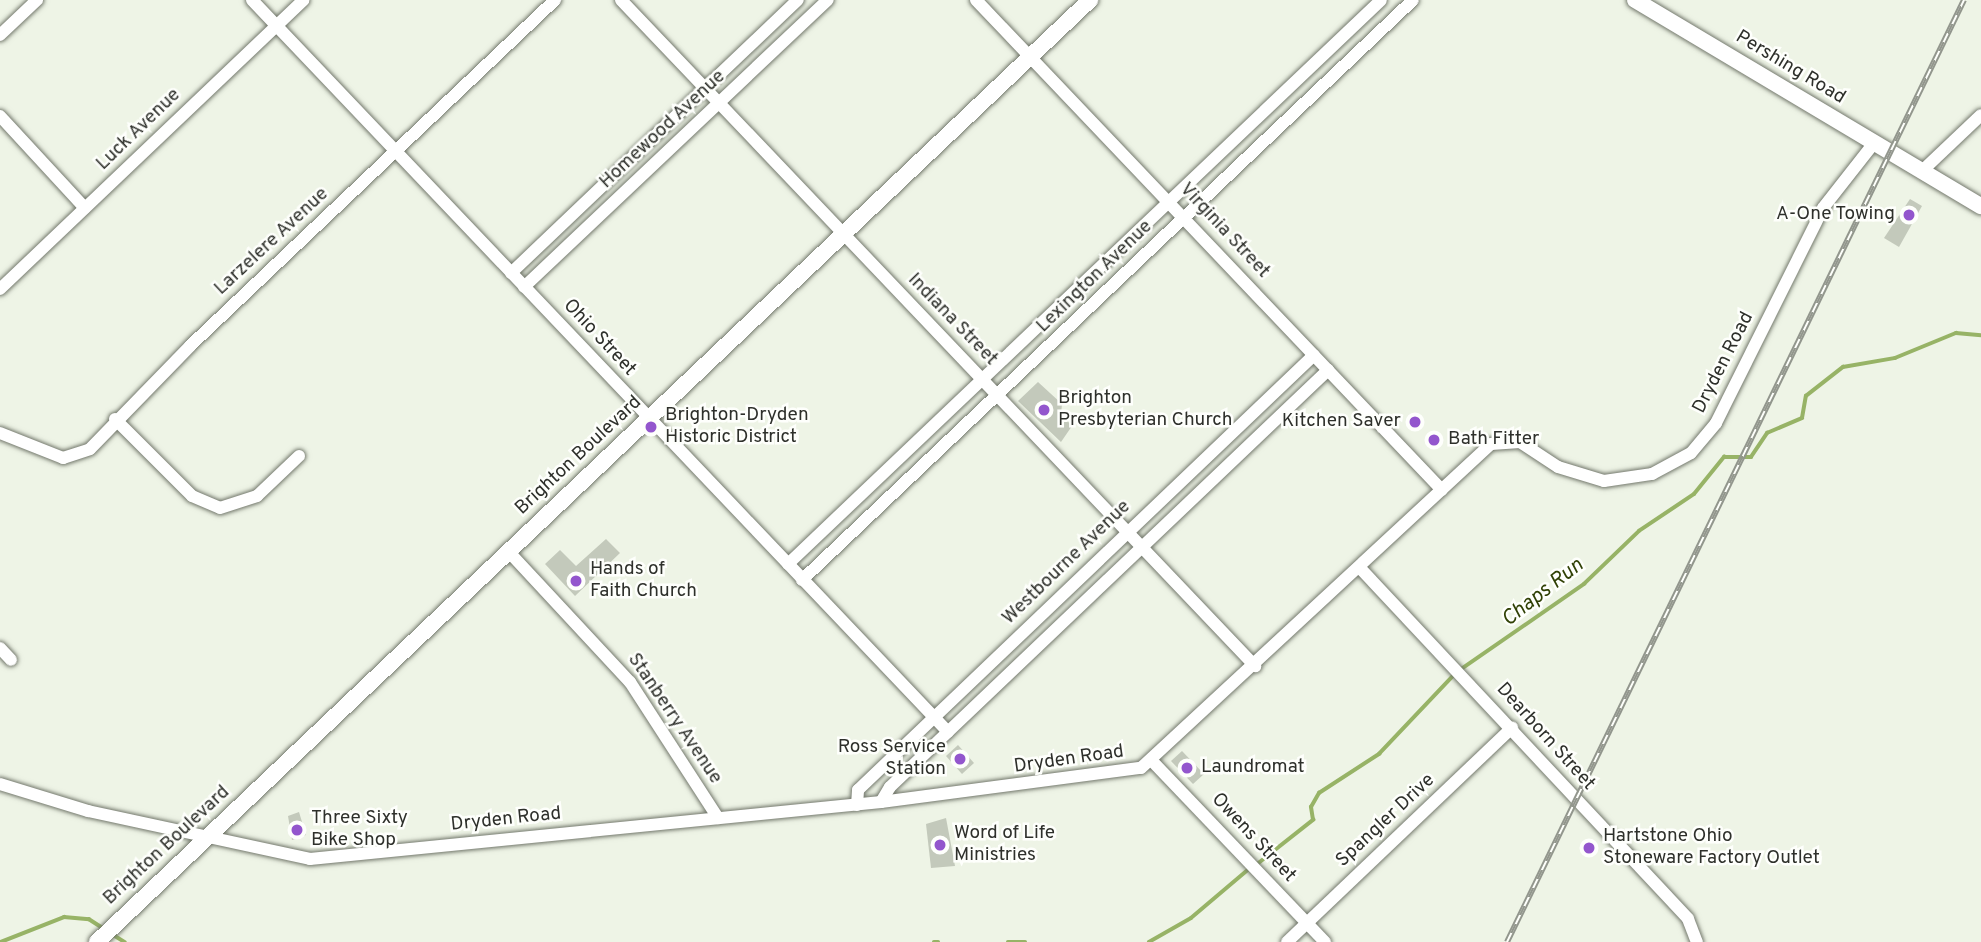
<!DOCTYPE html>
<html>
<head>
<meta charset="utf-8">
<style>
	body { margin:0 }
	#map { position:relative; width:1981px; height:942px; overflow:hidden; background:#eef4e6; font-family:Overpass,sans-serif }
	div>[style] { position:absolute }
	.stream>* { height:3.5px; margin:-1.75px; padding:0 1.75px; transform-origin:1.75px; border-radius:1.75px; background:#97b366 }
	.building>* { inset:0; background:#c3c9bb }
	.roads { filter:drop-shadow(0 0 2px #73786c) drop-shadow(0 0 2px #73786c) }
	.minor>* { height:12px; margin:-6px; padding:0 6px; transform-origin:6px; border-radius:6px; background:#fff }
	.tertiary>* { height:16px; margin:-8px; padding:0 8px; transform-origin:8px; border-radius:8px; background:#fff }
	.rail>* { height:6px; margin-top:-3px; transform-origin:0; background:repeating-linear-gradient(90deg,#fefffc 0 10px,#92968d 0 20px); box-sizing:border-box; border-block:2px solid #92968d }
	.dots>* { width:19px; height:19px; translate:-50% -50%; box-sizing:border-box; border:4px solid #fefffc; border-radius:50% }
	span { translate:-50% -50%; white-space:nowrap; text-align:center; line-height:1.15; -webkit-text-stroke:5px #fefffc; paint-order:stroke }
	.street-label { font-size:19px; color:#2e302b }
	.poi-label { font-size:19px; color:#2e302b }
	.right { translate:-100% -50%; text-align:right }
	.left { translate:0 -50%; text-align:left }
	.water-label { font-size:21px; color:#304105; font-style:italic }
</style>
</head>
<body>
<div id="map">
	<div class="stream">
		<div style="left:1460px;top:670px;width:151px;rotate:-34.7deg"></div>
		<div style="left:1584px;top:584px;width:76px;rotate:-43.9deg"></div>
		<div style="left:1639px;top:531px;width:66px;rotate:-33.9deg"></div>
		<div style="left:1694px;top:494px;width:48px;rotate:-51deg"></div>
		<div style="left:1724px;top:457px;width:27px"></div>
		<div style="left:1751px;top:457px;width:29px;rotate:-56deg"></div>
		<div style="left:1767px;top:433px;width:38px;rotate:-23deg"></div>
		<div style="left:1802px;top:418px;width:22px;rotate:-80deg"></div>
		<div style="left:1806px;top:396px;width:47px;rotate:-38.1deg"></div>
		<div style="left:1843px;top:367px;width:53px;rotate:-9.8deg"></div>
		<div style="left:1895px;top:358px;width:66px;rotate:-22.3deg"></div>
		<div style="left:1956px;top:333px;width:25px;rotate:5deg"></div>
		<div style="left:1256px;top:865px;width:73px;rotate:-38.3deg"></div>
		<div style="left:1313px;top:820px;width:13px;rotate:-99deg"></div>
		<div style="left:1311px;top:807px;width:16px;rotate:-60deg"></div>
		<div style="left:1319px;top:793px;width:72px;rotate:-33deg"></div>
		<div style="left:1379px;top:754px;width:109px;rotate:-46.5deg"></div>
		<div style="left:112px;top:934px;width:15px;rotate:32deg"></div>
		<div style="left:1px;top:942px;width:68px;rotate:-21.6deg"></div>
		<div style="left:64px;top:917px;width:25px;rotate:5deg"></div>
		<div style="left:89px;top:919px;width:17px;rotate:33deg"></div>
		<div style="left:934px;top:942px;width:4px"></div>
		<div style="left:1008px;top:942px;width:17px"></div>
		<div style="left:1149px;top:942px;width:48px;rotate:-29.7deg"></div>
		<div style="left:1191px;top:918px;width:76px;rotate:-40.2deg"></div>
	</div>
	<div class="building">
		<div style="clip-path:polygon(1910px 199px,1922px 206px,1899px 247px,1884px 238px)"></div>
		<div style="clip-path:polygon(1038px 382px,1062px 404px,1061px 414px,1072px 426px,1061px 442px,1018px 401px)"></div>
		<div style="clip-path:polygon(606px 539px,620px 553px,575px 596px,545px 564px,560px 550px,576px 566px)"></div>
		<div style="clip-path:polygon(958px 745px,974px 763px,962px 774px,946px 756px)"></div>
		<div style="clip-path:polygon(1182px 751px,1204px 774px,1193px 784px,1171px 761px)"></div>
		<div style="clip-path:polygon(299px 812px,306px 835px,292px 840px,288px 816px)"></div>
		<div style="clip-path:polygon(946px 818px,955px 866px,931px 868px,926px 824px)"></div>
	</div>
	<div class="roads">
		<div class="minor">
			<div style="left:252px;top:0;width:1010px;rotate:46.44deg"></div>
			<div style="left:621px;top:0;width:920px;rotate:46.41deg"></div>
			<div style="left:976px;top:0;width:676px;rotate:46.44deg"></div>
			<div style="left:0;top:35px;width:51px;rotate:-43.4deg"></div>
			<div style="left:0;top:116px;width:125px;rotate:47.3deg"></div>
			<div style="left:1922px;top:171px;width:81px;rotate:-43.5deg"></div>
			<div style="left:511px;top:273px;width:396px;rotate:-43.6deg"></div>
			<div style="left:524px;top:287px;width:418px;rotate:-43.4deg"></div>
			<div style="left:0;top:289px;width:419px;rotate:-43.6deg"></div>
			<div style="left:115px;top:419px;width:109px;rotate:45deg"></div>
			<div style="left:192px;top:496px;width:30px;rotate:23deg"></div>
			<div style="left:220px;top:508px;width:39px;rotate:-18deg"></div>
			<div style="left:257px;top:496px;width:58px;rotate:-43.6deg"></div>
			<div style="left:0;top:433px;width:68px;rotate:21.6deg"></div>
			<div style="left:63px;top:458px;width:28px;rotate:-18deg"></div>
			<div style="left:90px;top:449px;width:144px;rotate:-45.8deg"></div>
			<div style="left:190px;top:346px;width:503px;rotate:-43.47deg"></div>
			<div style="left:509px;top:552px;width:178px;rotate:47.1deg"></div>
			<div style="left:630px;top:682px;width:162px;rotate:57.1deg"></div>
			<div style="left:788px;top:564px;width:818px;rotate:-43.56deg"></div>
			<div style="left:1360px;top:568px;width:480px;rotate:46.9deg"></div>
			<div style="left:1688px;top:919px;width:25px;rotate:69deg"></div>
			<div style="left:802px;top:580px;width:842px;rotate:-43.51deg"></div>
			<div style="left:0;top:648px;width:16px;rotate:47deg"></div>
			<div style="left:1153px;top:762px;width:249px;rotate:46.3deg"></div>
			<div style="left:0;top:784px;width:92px;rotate:17.1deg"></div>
			<div style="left:88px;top:811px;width:227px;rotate:12.2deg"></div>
			<div style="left:310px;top:859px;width:574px;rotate:-5.7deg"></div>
			<div style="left:881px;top:802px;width:262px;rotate:-7.5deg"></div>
			<div style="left:1141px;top:768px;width:477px;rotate:-42.8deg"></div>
			<div style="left:1491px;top:444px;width:29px;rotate:-4deg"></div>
			<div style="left:1520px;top:442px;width:45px;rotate:33.3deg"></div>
			<div style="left:1558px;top:467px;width:48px;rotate:16.9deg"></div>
			<div style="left:1604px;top:481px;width:49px;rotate:-8.3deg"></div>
			<div style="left:1652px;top:474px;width:44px;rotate:-28.3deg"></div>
			<div style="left:1691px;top:453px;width:39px;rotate:-50deg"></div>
			<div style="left:1716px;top:423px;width:240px;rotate:-63.5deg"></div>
			<div style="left:1823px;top:208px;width:83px;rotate:-51.9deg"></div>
			<div style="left:881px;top:802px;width:17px;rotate:-59deg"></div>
			<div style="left:890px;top:787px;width:605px;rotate:-43.59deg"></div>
			<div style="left:857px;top:805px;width:15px;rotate:-86deg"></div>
			<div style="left:858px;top:790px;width:630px;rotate:-43.65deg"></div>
			<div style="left:1287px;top:942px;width:311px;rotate:-43.6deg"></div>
		</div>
		<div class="tertiary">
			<div style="left:1635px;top:0;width:403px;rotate:30.8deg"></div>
			<div style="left:97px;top:942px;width:1369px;rotate:-43.49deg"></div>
		</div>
	</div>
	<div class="rail">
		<div style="left:1507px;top:942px;width:1047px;rotate:-64.12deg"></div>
	</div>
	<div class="dots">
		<div style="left:1909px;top:215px;background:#9356cd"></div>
		<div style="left:1044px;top:410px;background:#9356cd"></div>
		<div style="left:1415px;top:422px;background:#9356cd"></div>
		<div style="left:651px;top:427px;background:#9356cd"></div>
		<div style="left:1434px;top:440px;background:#9356cd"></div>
		<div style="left:576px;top:581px;background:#9356cd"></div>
		<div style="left:960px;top:759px;background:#9356cd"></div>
		<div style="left:1187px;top:768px;background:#9356cd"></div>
		<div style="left:297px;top:830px;background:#9356cd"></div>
		<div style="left:940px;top:845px;background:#9356cd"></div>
		<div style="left:1589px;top:848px;background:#9356cd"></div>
	</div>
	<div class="street-label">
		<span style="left:1790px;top:68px;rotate:31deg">Pershing Road</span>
		<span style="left:139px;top:130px;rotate:-44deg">Luck Avenue</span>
		<span style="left:663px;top:130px;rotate:-43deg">Homewood Avenue</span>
		<span style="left:1224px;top:231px;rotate:47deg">Virginia Street</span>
		<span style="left:272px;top:242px;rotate:-43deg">Larzelere Avenue</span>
		<span style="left:1095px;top:277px;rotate:-44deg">Lexington Avenue</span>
		<span style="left:952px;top:320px;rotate:46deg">Indiana Street</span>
		<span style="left:599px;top:338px;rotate:47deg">Ohio Street</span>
		<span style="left:1724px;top:363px;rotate:-63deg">Dryden Road</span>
		<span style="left:579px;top:456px;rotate:-43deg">Brighton Boulevard</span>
		<span style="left:1067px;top:563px;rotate:-44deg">Westbourne Avenue</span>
		<span style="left:674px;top:719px;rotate:56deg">Stanberry Avenue</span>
		<span style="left:1545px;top:737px;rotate:48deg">Dearborn Street</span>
		<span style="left:1069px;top:760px;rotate:-8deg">Dryden Road</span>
		<span style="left:506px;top:820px;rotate:-6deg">Dryden Road</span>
		<span style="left:1386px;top:821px;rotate:-43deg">Spangler Drive</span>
		<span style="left:1253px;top:838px;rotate:47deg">Owens Street</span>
		<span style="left:167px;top:846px;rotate:-43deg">Brighton Boulevard</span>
	</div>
	<div class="poi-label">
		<span class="right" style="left:1895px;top:215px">A-One Towing</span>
		<span class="left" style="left:1058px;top:410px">Brighton<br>Presbyterian Church</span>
		<span class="left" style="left:665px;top:427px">Brighton-Dryden<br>Historic District</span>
		<span class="right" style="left:1401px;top:422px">Kitchen Saver</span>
		<span class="left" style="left:1448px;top:440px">Bath Fitter</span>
		<span class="left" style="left:590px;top:581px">Hands of<br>Faith Church</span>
		<span class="right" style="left:946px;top:759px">Ross Service<br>Station</span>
		<span class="left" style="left:1201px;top:768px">Laundromat</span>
		<span class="left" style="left:311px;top:830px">Three Sixty<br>Bike Shop</span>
		<span class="left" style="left:954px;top:845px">Word of Life<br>Ministries</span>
		<span class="left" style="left:1603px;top:848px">Hartstone Ohio<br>Stoneware Factory Outlet</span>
	</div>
	<div class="water-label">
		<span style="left:1543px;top:593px;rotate:-38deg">Chaps Run</span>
	</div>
</div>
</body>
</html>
